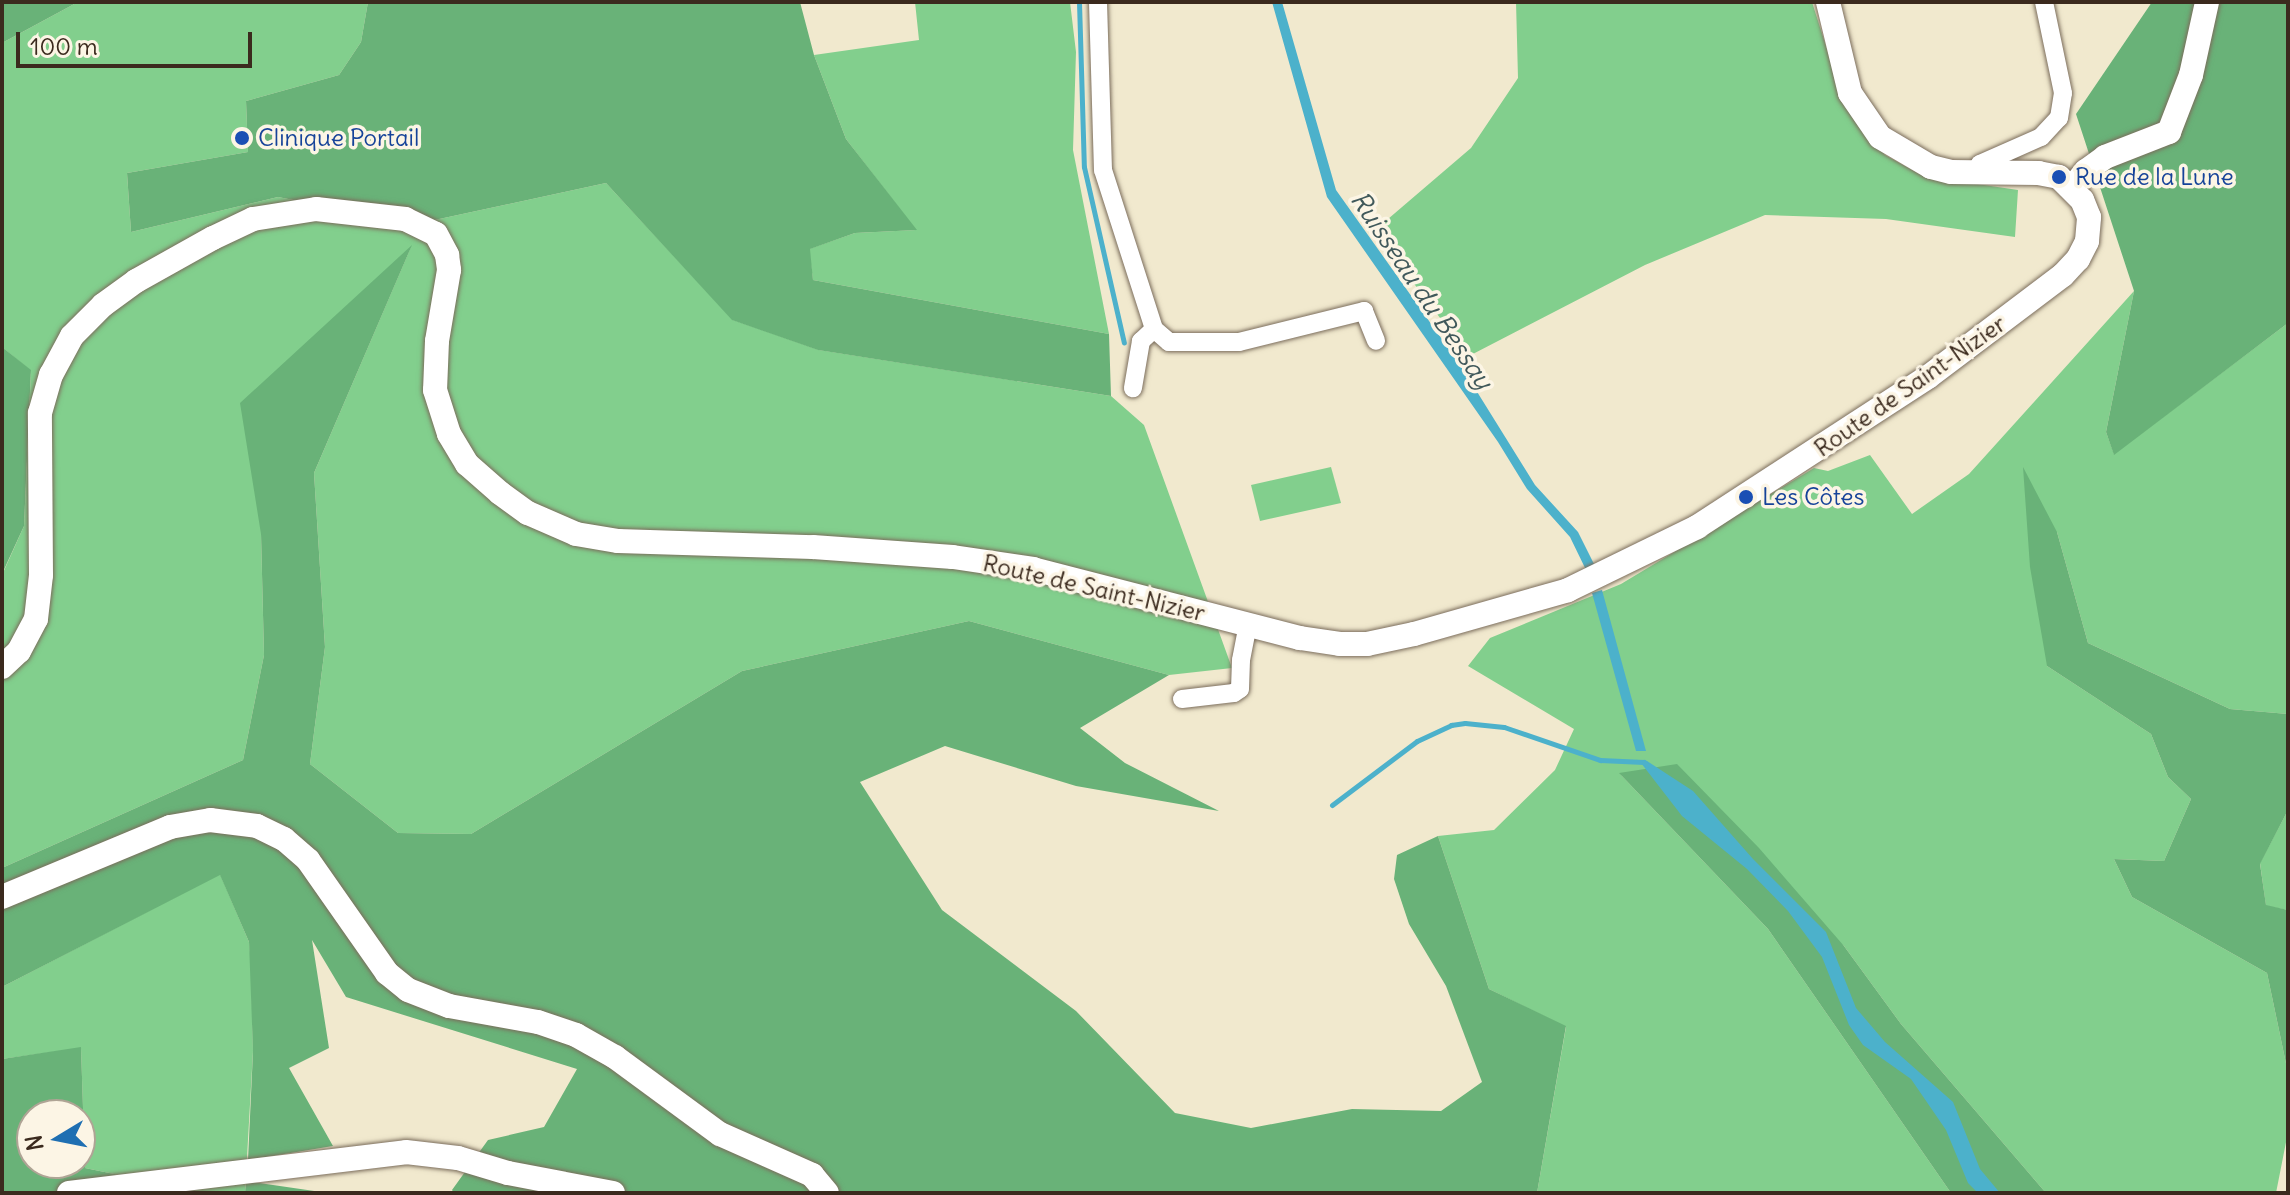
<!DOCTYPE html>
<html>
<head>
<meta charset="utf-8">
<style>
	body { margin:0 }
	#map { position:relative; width:2290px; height:1195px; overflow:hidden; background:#f1e9ce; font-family:Delius,sans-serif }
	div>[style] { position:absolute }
	.green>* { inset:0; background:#82cf8d }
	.forest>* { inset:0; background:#69b278 }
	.water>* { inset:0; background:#4cb1cb }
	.stream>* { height:5px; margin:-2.5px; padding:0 2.5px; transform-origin:2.5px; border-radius:2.5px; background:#4cb1cb }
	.roads { filter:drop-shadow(0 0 2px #7b6d5c) drop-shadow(0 0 2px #7b6d5c) }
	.street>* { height:18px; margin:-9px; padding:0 9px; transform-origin:9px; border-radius:9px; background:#fff }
	.secondary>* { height:24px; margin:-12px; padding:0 12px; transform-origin:12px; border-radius:12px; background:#fff }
	.dots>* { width:22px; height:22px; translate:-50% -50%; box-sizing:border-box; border:4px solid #fcf5e5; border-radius:50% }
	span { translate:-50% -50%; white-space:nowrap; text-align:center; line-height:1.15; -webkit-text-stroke:7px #fcf5e5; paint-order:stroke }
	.transit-label { font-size:24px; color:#164399 }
	.left { translate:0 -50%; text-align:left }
	.street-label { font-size:24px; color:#3b2a1e }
	.water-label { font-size:26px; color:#41595b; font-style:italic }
	.frame { position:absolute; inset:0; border:4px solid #3b2a1e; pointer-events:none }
	.north { position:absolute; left:16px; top:1099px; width:80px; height:80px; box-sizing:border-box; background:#fcf5e5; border:2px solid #afa495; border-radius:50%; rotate:260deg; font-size:22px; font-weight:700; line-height:32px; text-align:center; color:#3b2a1e }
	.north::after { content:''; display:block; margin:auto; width:28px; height:36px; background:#1f6fb2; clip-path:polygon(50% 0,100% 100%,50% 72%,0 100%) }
	.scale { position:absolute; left:16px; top:32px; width:236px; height:36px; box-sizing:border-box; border:4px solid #3b2a1e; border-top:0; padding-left:10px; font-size:24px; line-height:28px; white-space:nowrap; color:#3b2a1e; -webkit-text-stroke:6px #fcf5e5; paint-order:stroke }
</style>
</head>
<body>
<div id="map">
	<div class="green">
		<div style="clip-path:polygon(78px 2px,368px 2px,361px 42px,339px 75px,246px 101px,248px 152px,127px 173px,131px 232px,278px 197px,416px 224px,606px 183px,733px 320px,819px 350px,1111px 396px,1144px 425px,1232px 668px,1169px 675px,969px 621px,742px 671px,471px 834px,398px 833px,310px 764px,325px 647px,314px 473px,411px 247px,261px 534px,264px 655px,243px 760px,2px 868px,2px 575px,24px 526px,31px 371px,2px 347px,2px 43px)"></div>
		<div style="clip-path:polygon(915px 2px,1070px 2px,1076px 52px,1073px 150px,1109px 334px,813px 280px,809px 249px,855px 233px,916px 230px,846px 139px,814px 55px,919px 40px)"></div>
		<div style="clip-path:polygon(1516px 2px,1812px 2px,1845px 106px,1885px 155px,1923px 176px,2018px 190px,2015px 237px,1886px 219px,1765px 215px,1645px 265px,1469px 356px,1374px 231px,1471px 148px,1518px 78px)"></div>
		<div style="clip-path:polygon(2134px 291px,2106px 432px,2114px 454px,2288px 323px,2288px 714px,2230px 709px,2088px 643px,2057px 532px,2047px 666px,2151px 734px,2168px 777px,2191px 799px,2164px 861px,2114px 859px,2132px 897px,2267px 973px,2288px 1073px,2288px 1132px,2276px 1193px,2046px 1193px,1901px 1024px,1844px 946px,1620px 774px,1768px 929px,1951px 1193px,1537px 1193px,1566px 1027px,1489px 989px,1438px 836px,1494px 830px,1555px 770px,1574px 729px,1468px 666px,1490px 638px,1621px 584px,1814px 468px,1828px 471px,1870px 455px,1912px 514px,1969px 474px)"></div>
		<div style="clip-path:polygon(1331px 467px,1341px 503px,1260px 521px,1251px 485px)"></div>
		<div style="clip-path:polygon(2288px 810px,2288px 910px,2266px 906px,2260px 863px)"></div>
		<div style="clip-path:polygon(220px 874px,249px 942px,251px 964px,253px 1051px,245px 1193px,207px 1193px,85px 1168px,81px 1048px,2px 1059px,2px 987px)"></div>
	</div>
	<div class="forest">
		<div style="clip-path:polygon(2px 2px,78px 2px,2px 43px)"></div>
		<div style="clip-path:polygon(368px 2px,800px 2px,814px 55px,846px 139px,917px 230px,855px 233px,810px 249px,813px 280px,1109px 334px,1111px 396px,818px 350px,732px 320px,606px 183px,416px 224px,278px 197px,131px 232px,127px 173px,248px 152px,246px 101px,339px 75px,361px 42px)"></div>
		<div style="clip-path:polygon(2152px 2px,2288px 2px,2288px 323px,2114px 455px,2106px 432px,2134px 291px,2076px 114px)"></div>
		<div style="clip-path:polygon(412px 245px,314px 473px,325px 647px,310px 764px,398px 833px,471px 834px,742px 671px,969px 621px,1169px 675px,1080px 728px,1125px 763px,1219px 811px,1076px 786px,945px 746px,860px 782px,942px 910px,1076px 1011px,1175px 1113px,1251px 1128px,1352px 1109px,1441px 1111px,1482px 1082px,1446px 986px,1409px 924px,1394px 879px,1397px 855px,1438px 836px,1489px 989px,1566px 1026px,1537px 1193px,454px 1193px,452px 1190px,488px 1140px,544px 1127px,577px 1069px,346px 997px,312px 940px,329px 1048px,289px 1068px,333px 1146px,248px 1160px,253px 1051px,249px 942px,220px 875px,2px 987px,2px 868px,243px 760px,264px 655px,261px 534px,240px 403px)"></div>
		<div style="clip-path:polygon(2px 347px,31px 370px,24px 526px,2px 574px)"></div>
		<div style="clip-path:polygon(2023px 467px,2057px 532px,2088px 643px,2230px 709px,2288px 714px,2288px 810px,2260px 864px,2266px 905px,2288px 910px,2288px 1073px,2267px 973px,2132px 897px,2114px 859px,2164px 861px,2191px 799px,2168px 777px,2151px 734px,2047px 666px,2030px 567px)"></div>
		<div style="clip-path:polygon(1677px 764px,1759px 848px,1844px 946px,1901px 1024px,2046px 1193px,1951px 1193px,1768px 929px,1619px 773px)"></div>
		<div style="clip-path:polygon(evenodd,81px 1047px,85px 1168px,207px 1193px,2px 1193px,2px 1059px,81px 1047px,32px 1115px,80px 1115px,80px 1163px,32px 1163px,32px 1115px)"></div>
		<div style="clip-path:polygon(246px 1181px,328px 1193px,245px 1193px)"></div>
	</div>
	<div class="water">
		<div style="clip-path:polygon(1272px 2px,1282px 2px,1336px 190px,1461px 366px,1535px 485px,1578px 532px,1596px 568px,1587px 572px,1570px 537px,1527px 489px,1498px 442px,1327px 197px)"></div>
		<div style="clip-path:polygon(1602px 590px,1646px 751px,1636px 751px,1592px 593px)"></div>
		<div style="clip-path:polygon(1647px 761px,1693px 791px,1753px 859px,1826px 932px,1856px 1008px,1885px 1042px,1953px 1102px,1980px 1169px,2000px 1193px,1978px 1193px,1968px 1183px,1946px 1130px,1911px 1079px,1863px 1045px,1849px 1025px,1822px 957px,1788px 911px,1747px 869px,1682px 816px,1641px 763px)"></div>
	</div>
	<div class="stream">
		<div style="left:1079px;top:2px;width:165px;rotate:88.3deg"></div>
		<div style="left:1084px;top:167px;width:180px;rotate:77.2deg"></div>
		<div style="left:1332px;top:805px;width:106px;rotate:-37deg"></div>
		<div style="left:1417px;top:741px;width:38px;rotate:-25deg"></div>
		<div style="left:1451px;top:725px;width:14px;rotate:-8deg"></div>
		<div style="left:1465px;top:723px;width:39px;rotate:6deg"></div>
		<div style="left:1504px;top:727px;width:102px;rotate:19deg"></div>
		<div style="left:1600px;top:760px;width:44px;rotate:2.6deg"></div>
		<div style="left:1644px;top:762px;width:4px;rotate:45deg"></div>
	</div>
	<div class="roads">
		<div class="street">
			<div style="left:1098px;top:2px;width:168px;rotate:88.3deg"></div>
			<div style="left:1103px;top:170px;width:167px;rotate:72.2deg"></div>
			<div style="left:1154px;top:329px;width:18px;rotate:137deg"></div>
			<div style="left:1141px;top:341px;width:48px;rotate:99.7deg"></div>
			<div style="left:1975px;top:175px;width:12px;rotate:-66deg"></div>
			<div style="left:1980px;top:164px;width:67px;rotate:-23.9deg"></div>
			<div style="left:2041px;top:137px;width:26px;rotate:-47deg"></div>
			<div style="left:2059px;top:118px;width:25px;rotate:-81deg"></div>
			<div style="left:2063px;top:93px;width:93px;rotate:-101.8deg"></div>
			<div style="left:1154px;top:329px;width:20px;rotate:41deg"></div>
			<div style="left:1169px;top:342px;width:70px"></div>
			<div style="left:1239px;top:342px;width:129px;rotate:-13.9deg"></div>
			<div style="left:1364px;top:311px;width:32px;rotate:68deg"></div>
			<div style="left:1182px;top:699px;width:52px;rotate:-6.6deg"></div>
			<div style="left:1234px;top:693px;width:7px;rotate:-34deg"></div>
			<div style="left:1240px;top:689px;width:29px;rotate:-88deg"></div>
			<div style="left:1241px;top:660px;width:37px;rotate:-79deg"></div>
		</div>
		<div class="secondary">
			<div style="left:2072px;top:188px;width:22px;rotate:-51deg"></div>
			<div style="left:2086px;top:171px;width:24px;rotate:-36deg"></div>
			<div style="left:2105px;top:157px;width:69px;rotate:-21.3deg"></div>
			<div style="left:2169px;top:132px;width:61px;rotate:-68.9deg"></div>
			<div style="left:2191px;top:75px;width:75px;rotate:-77.6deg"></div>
			<div style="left:2px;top:667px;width:23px;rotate:-43deg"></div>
			<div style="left:19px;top:651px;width:36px;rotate:-62deg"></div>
			<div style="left:36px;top:619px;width:44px;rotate:-83.5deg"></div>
			<div style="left:41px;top:575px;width:162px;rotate:-90.4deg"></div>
			<div style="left:40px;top:413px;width:40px;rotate:-74deg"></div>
			<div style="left:51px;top:375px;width:44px;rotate:-61.7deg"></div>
			<div style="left:72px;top:336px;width:44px;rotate:-45deg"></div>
			<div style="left:103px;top:305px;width:41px;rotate:-36deg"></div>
			<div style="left:136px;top:281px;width:88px;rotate:-29.2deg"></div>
			<div style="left:213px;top:238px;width:44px;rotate:-25.4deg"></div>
			<div style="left:253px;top:219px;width:64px;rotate:-9deg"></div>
			<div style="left:316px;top:209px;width:90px;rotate:6.4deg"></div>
			<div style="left:405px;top:219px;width:34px;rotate:26deg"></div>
			<div style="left:436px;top:234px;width:24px;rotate:62deg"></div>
			<div style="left:447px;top:255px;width:15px;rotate:82deg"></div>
			<div style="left:449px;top:270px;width:72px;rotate:99.6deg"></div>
			<div style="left:437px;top:341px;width:49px;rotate:92.3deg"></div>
			<div style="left:435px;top:390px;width:46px;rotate:72.3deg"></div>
			<div style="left:449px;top:434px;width:35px;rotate:59deg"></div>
			<div style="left:467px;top:464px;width:44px;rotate:41.3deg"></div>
			<div style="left:500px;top:493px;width:34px;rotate:36deg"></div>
			<div style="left:528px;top:513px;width:52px;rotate:23.6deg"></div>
			<div style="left:576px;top:534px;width:43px;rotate:9.5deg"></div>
			<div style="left:618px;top:541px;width:195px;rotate:1.8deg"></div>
			<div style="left:813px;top:547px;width:140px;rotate:4.1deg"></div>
			<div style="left:953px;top:557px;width:81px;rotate:8.5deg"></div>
			<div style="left:1033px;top:569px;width:276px;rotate:14.5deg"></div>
			<div style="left:1300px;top:638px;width:40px;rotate:8.5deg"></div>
			<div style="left:1340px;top:644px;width:27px"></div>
			<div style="left:1367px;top:644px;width:48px;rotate:-12deg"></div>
			<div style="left:1414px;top:634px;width:160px;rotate:-15.9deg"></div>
			<div style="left:1568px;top:590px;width:144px;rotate:-26deg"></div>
			<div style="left:1697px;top:527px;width:275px;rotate:-33deg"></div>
			<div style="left:1928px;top:377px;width:169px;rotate:-37.1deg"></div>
			<div style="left:2063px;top:275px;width:22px;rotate:-47deg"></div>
			<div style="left:2078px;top:259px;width:20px;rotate:-63deg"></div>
			<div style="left:2087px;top:241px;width:24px;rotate:-85deg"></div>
			<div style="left:2089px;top:217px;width:18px;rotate:-112deg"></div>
			<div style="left:2082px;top:200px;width:33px;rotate:-135deg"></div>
			<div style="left:2059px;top:177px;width:20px;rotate:-169deg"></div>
			<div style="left:2039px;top:173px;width:88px;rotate:-179.3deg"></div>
			<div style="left:1951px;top:172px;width:21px;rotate:-166deg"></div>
			<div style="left:1931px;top:167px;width:59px;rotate:-149.5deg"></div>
			<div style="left:1880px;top:137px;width:53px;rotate:-124.3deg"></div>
			<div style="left:1850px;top:93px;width:94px;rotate:-103.6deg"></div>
			<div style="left:2px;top:897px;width:182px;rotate:-22.6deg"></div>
			<div style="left:170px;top:827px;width:41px;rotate:-9.9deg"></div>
			<div style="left:210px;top:820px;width:47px;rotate:7.3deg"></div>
			<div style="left:257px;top:826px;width:30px;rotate:26deg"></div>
			<div style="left:284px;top:839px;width:32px;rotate:41deg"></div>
			<div style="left:308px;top:860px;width:138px;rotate:55deg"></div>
			<div style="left:387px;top:973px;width:27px;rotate:39deg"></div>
			<div style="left:408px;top:990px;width:44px;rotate:21.3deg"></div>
			<div style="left:449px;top:1006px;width:90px;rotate:10.2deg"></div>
			<div style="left:538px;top:1022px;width:40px;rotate:18.9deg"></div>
			<div style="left:576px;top:1035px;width:45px;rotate:29.4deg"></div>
			<div style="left:615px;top:1057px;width:130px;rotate:36.3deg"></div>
			<div style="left:720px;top:1134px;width:101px;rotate:24deg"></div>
			<div style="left:812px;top:1175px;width:23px;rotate:50deg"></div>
			<div style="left:69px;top:1193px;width:339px;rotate:-6.9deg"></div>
			<div style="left:406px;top:1152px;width:52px;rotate:6.6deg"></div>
			<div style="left:458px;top:1158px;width:52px;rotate:16.7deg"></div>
			<div style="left:508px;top:1173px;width:107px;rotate:10.8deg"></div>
		</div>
	</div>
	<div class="dots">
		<div style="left:242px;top:138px;background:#1a4fb4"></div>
		<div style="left:2059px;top:177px;background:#1a4fb4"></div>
		<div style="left:1746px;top:497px;background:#1a4fb4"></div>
	</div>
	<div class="transit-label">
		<span class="left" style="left:258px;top:138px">Clinique Portail</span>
		<span class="left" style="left:2075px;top:177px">Rue de la Lune</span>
		<span class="left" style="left:1762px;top:497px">Les Côtes</span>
	</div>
	<div class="street-label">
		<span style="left:1910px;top:386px;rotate:-35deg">Route de Saint-Nizier</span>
		<span style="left:1094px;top:588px;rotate:13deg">Route de Saint-Nizier</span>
	</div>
	<div class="water-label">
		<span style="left:1422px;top:290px;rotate:56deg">Ruisseau du Bessay</span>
	</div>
	<div class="frame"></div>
	<div class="north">N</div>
	<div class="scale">100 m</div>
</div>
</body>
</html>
